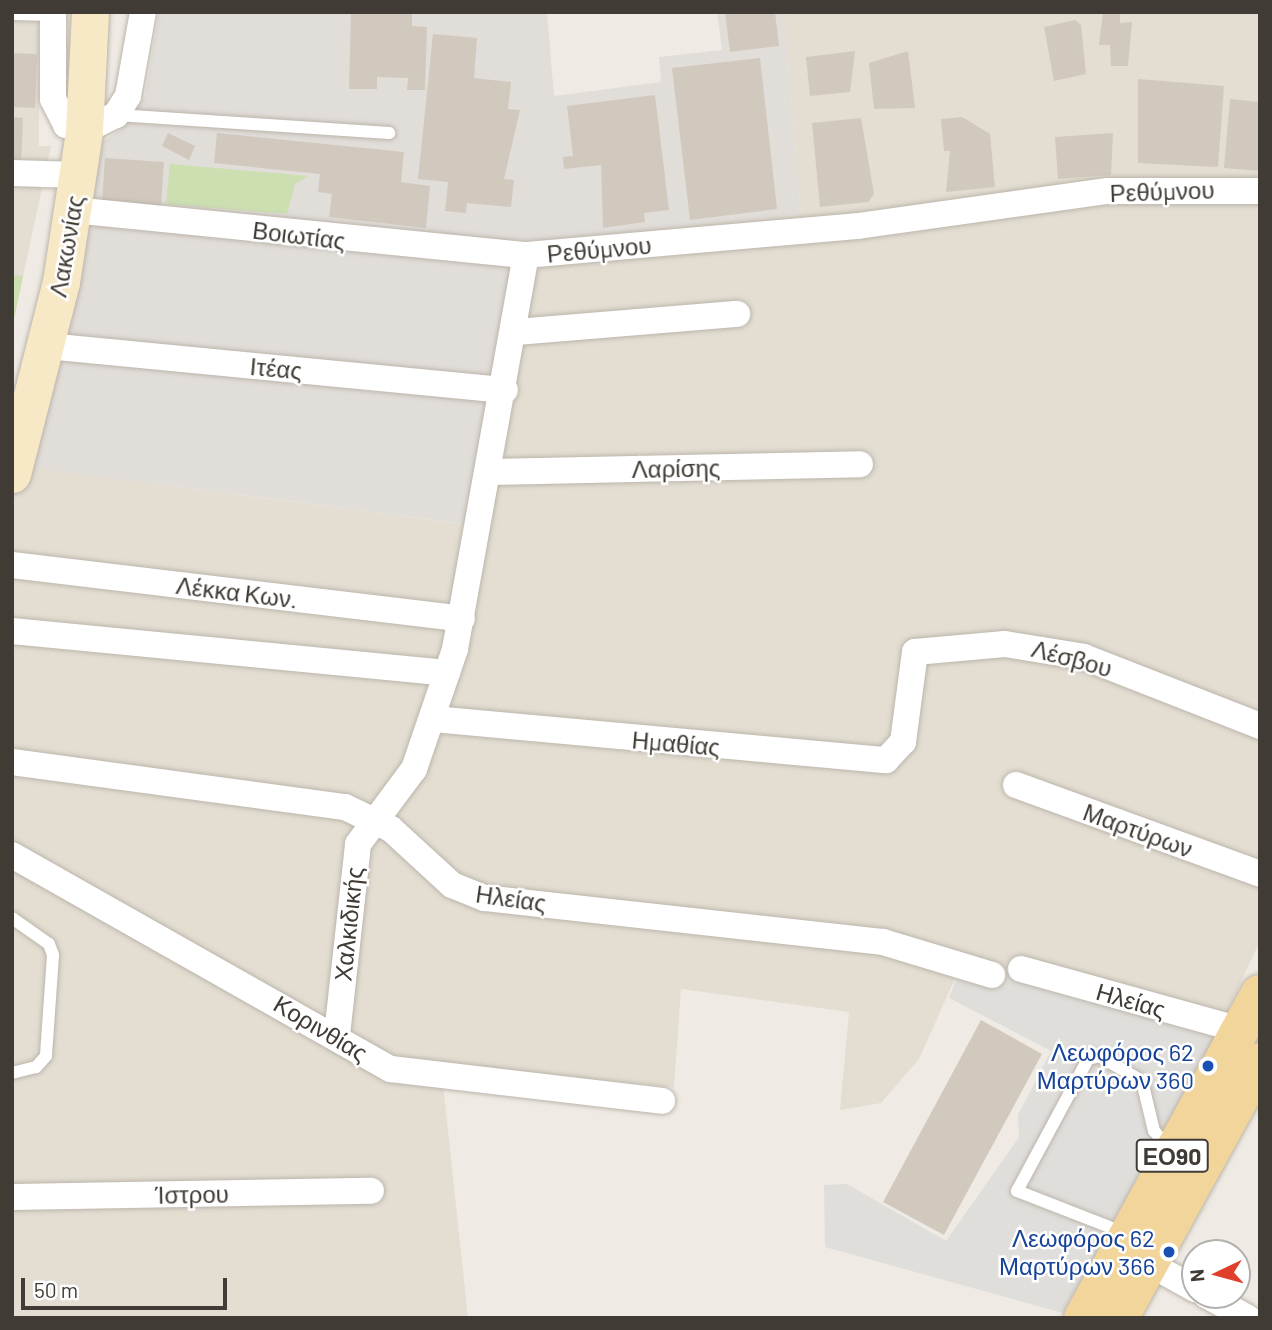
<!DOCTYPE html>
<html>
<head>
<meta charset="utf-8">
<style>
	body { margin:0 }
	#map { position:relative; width:1272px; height:1330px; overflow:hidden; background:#efebe4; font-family:Barlow,sans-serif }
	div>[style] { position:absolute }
	.residential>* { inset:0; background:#e3ddd2 }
	.industrial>* { inset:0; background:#e1ddd9 }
	.green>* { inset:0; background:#ccdfb1 }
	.parking>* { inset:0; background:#e0dedb }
	.building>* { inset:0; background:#d2c9be }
	.roads { filter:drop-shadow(0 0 2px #bcb5ab) drop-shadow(0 0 2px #bcb5ab) }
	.lane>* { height:12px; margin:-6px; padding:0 6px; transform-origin:6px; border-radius:6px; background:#fff }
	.street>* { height:26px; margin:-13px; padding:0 13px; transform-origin:13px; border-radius:13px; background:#fff }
	.secondary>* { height:37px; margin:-18.5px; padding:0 18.5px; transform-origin:18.5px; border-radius:18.5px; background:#f7e9c6 }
	.primary>* { height:38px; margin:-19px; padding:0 19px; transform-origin:19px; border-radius:19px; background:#f1d59b }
	.dots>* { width:19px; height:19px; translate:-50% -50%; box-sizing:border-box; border:4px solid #fff; border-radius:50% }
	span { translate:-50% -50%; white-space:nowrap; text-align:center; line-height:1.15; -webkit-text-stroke:5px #fff; paint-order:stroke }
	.shield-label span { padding:2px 5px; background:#fff; border:2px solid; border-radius:5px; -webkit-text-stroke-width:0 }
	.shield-label { font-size:23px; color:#403b34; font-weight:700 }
	.street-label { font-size:24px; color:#403b34 }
	.transit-label { font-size:24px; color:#164399 }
	.right { translate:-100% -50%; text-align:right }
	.frame { position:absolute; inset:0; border:14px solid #403b34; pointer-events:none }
	.north { position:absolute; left:1181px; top:1239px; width:70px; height:70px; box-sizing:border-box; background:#fff; border:2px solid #b3b1ae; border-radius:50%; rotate:265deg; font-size:19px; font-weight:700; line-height:28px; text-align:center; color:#403b34 }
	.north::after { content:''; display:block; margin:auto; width:24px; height:32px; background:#df3f2b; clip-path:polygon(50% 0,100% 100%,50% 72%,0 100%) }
	.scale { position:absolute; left:21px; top:1278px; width:206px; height:32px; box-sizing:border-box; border:4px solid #403b34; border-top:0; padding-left:9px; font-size:21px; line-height:24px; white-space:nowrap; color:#403b34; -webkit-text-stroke:5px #fff; paint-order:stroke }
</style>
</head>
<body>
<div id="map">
	<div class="residential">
		<div style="clip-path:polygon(12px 12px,39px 12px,39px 146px,51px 146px,12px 328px)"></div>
		<div style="clip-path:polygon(784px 12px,1260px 12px,1260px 941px,1216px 1035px,965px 956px,919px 1059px,881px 1103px,840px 1110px,849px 1012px,681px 989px,674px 1087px,441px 1065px,468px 1318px,12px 1318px,12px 465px,486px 527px,534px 241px,801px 215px)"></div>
	</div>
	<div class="industrial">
		<div style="clip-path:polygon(159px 12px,547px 12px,554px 96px,661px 82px,659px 57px,722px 50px,717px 12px,784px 12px,801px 215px,516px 243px,473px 525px,26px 467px,95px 146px,119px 131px,145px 97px)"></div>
	</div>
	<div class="green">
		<div style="clip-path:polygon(170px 164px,308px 176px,295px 184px,287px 214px,166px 204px)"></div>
		<div style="clip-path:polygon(12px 275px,23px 276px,12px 328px)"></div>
	</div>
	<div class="parking">
		<div style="clip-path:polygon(964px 959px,1216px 1035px,1063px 1313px,825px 1247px,824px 1185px,847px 1184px,946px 1241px,1019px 1137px,1018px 1115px,1051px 1051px,949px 998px)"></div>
	</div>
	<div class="building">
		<div style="clip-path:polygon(351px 12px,412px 12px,412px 26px,427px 27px,425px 90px,407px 90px,408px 78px,377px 77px,377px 89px,349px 89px)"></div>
		<div style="clip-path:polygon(725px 12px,775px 12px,779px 46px,730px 52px)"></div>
		<div style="clip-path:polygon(1103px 12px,1120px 12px,1120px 23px,1132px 22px,1128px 66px,1111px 66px,1110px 45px,1099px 45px)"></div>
		<div style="clip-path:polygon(1075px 20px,1081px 25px,1086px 74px,1054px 81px,1044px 27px)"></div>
		<div style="clip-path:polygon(433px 34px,477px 38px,474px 78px,511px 82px,508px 109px,520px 110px,504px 179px,514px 180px,511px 207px,467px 203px,466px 213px,445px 211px,448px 182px,418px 179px)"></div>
		<div style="clip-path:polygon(855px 51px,850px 92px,810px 96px,806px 57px)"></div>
		<div style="clip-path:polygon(908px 51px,915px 108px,874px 109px,869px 63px)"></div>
		<div style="clip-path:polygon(12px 53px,37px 54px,35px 108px,12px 107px)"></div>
		<div style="clip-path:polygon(760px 58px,777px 209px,690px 220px,672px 68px)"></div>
		<div style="clip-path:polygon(1138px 79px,1224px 86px,1218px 167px,1138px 163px)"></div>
		<div style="clip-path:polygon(655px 95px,669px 210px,644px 213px,645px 222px,603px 228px,601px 165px,564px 169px,563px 157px,573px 156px,567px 106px)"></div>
		<div style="clip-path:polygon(1230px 99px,1260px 102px,1260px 171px,1224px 168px)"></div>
		<div style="clip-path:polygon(12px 117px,23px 118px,21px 164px,12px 164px)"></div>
		<div style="clip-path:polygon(962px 117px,990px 134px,995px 187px,946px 192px,950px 151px,944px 151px,941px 119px)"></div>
		<div style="clip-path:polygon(861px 118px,874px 194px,868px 202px,820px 207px,812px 123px)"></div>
		<div style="clip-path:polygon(168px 133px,195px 146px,189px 160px,162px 146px)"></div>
		<div style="clip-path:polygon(217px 133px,404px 152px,401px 182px,430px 186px,426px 228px,329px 217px,332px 194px,318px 192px,320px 174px,214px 163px)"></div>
		<div style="clip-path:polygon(1113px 133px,1111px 175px,1058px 179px,1055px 137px)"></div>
		<div style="clip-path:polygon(105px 158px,164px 162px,161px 206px,102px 201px)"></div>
		<div style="clip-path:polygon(981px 1020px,1042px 1054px,944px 1235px,883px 1202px)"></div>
	</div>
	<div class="roads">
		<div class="lane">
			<div style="left:12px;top:14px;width:40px;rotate:1.4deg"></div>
			<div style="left:117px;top:115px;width:273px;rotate:3.8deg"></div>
			<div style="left:12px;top:918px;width:45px;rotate:35.1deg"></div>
			<div style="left:49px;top:944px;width:12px;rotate:70deg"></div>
			<div style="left:53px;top:955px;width:101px;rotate:94deg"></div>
			<div style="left:46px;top:1056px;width:15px;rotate:132deg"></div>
			<div style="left:36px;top:1067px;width:25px;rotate:166deg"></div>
			<div style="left:1125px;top:1233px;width:116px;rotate:-158.7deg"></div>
			<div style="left:1017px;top:1191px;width:150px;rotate:-61.7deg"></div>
			<div style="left:1088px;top:1059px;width:11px;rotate:-15deg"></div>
			<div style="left:1099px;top:1056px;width:50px;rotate:30.2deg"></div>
			<div style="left:1142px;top:1081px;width:51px;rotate:76.5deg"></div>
			<div style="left:1154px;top:1131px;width:25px;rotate:48deg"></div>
		</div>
		<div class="street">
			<div style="left:53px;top:12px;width:87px;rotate:90deg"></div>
			<div style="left:53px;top:99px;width:29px;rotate:63deg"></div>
			<div style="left:66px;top:125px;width:19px;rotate:18deg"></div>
			<div style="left:84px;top:131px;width:36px;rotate:-27deg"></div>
			<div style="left:116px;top:115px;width:22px;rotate:-58deg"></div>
			<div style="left:128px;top:96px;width:85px;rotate:-79.9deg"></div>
			<div style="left:12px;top:173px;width:66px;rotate:1.7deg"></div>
			<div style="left:73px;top:210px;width:455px;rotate:5.7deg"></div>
			<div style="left:517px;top:332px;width:221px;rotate:-4.7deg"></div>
			<div style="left:47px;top:346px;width:460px;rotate:5.5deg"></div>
			<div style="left:491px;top:472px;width:369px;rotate:-1.2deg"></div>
			<div style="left:12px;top:565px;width:453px;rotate:6.8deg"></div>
			<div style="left:12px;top:631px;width:437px;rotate:5.5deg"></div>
			<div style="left:433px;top:719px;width:455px;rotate:5.2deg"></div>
			<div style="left:886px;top:760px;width:25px;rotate:-47deg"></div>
			<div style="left:903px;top:742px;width:91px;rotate:-82.4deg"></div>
			<div style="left:915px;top:652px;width:90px;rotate:-5.1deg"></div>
			<div style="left:1005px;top:644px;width:80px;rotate:9.3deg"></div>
			<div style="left:1084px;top:657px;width:189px;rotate:21.4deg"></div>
			<div style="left:12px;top:762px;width:336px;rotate:7.7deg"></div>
			<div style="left:345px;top:807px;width:51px;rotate:25.6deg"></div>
			<div style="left:391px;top:829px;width:83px;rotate:42.6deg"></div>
			<div style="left:452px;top:885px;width:35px;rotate:22deg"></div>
			<div style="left:485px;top:898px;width:400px;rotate:6.3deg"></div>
			<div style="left:883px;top:942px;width:114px;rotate:16.8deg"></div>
			<div style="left:1016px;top:785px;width:260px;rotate:20deg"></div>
			<div style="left:12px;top:855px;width:435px;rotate:29.5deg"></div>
			<div style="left:391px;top:1069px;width:273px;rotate:6.7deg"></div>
			<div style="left:1021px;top:969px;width:228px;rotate:15.5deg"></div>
			<div style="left:337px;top:1035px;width:192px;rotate:-83.7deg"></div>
			<div style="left:358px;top:844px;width:94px;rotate:-53.3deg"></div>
			<div style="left:414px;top:769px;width:127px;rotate:-71.1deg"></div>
			<div style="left:455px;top:649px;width:400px;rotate:-79.8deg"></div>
			<div style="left:526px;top:255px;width:333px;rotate:-5deg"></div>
			<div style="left:858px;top:226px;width:252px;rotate:-8deg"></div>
			<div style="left:1108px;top:191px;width:152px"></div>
			<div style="left:12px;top:1197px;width:359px;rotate:-1deg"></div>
			<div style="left:1148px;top:1263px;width:54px;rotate:29deg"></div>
			<div style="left:1206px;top:1295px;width:48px;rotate:28.7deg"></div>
		</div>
		<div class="secondary">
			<div style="left:12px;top:474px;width:198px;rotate:-75.7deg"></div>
			<div style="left:61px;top:282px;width:153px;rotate:-81.3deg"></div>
			<div style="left:84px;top:131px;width:119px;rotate:-87.1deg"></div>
		</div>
		<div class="primary">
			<div style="left:1083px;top:1318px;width:369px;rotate:-61.4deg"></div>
			<div style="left:1119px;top:1318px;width:292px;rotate:-61.2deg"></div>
		</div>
	</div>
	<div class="dots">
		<div style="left:1208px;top:1066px;background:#1a4fb4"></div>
		<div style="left:1169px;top:1252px;background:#1a4fb4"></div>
	</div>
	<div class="shield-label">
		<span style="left:1172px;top:1156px">ΕΟ90</span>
	</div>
	<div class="street-label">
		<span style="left:1162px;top:191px;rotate:-2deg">Ρεθύμνου</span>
		<span style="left:299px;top:235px;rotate:7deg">Βοιωτίας</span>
		<span style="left:66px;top:246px;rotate:-80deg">Λακωνίας</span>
		<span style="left:599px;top:249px;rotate:-5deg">Ρεθύμνου</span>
		<span style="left:276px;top:368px;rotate:5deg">Ιτέας</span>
		<span style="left:676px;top:468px;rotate:-1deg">Λαρίσης</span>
		<span style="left:237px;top:592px;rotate:7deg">Λέκκα Κων.</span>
		<span style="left:1072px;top:658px;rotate:15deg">Λέσβου</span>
		<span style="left:676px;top:743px;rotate:5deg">Ημαθίας</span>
		<span style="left:1138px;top:830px;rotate:20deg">Μαρτύρων</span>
		<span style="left:511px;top:898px;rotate:8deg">Ηλείας</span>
		<span style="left:348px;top:924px;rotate:-84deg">Χαλκιδικής</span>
		<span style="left:1131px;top:1000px;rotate:16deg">Ηλείας</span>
		<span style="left:321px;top:1028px;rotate:31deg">Κορινθίας</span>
		<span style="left:192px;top:1194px;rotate:-1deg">Ίστρου</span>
	</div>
	<div class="transit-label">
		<span class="right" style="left:1194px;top:1066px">Λεωφόρος 62<br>Μαρτύρων 360</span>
		<span class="right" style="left:1155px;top:1252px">Λεωφόρος 62<br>Μαρτύρων 366</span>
	</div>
	<div class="frame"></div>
	<div class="north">N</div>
	<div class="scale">50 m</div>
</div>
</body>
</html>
